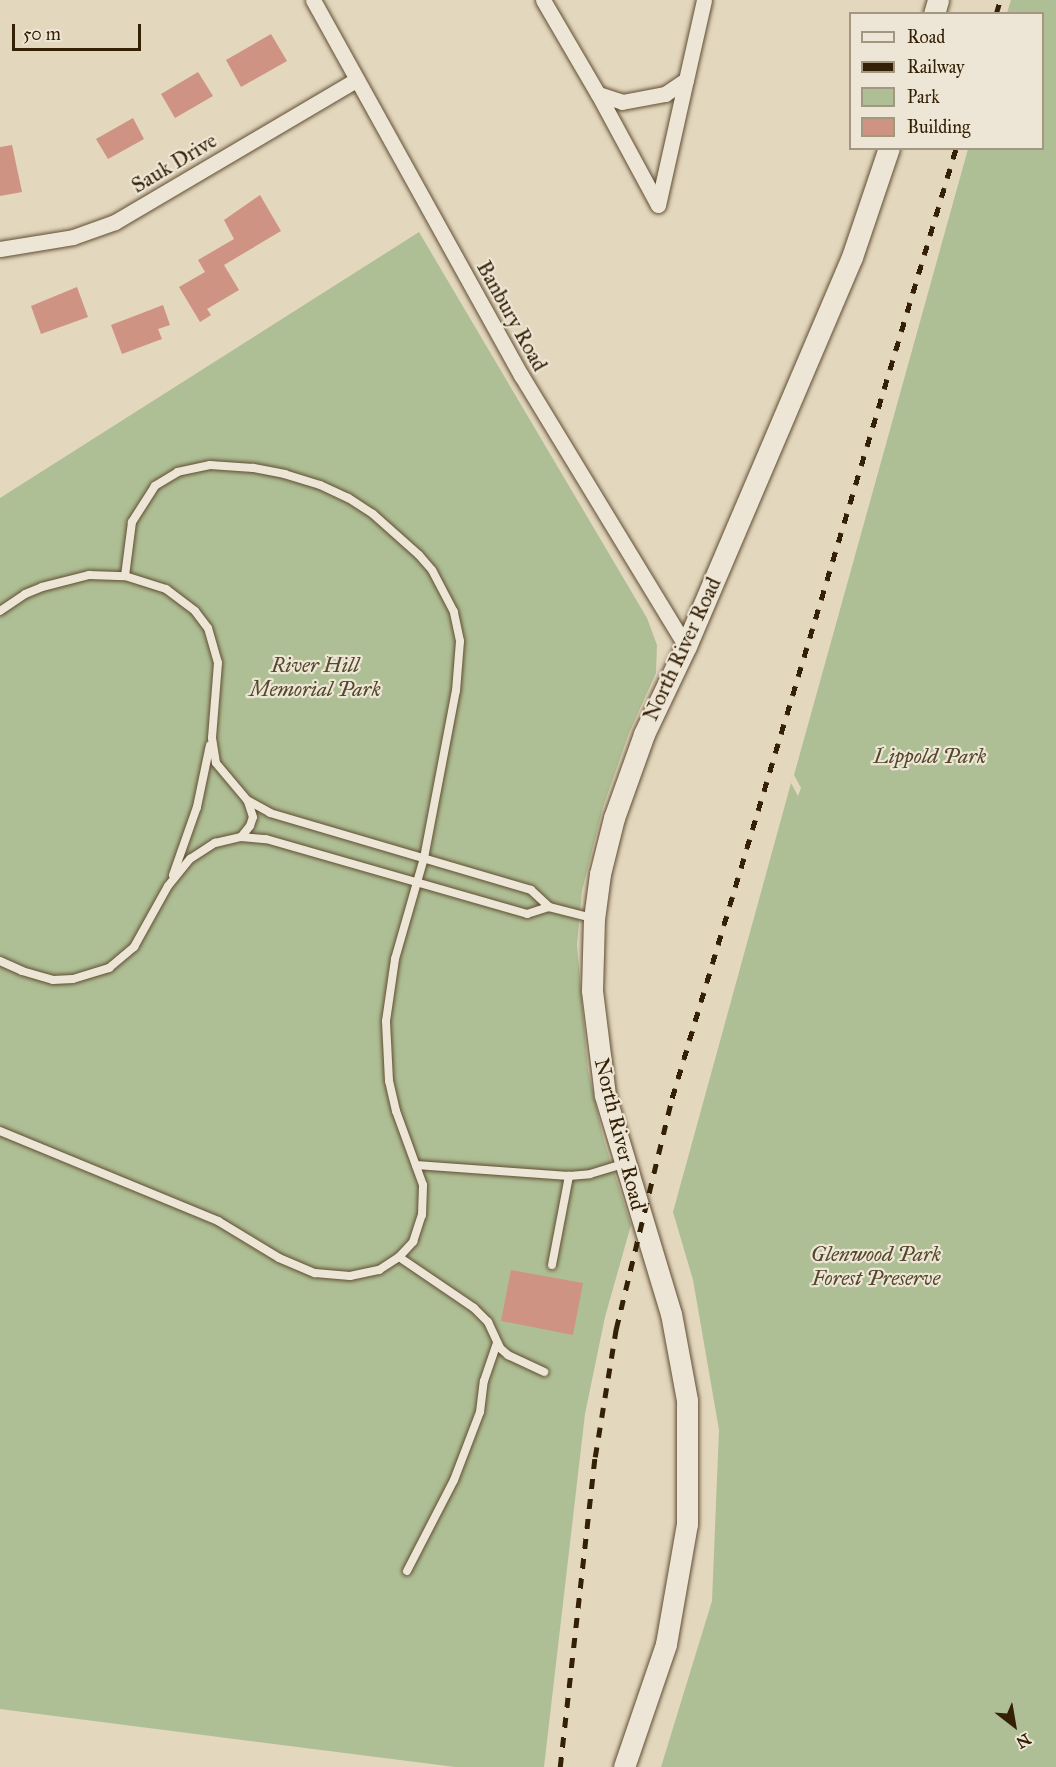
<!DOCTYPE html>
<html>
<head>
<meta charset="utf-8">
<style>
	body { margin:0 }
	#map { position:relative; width:1056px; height:1767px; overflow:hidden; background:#e3d7be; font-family:"IM FELL Great Primer",serif }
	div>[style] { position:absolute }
	.green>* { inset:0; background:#afbf95 }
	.building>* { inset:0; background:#cf9383 }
	.roads { filter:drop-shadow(0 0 2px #604e33) drop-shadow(0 0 2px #604e33) }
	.lane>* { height:8px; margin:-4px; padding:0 4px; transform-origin:4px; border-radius:4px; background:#ede5d5 }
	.street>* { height:15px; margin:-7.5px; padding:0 7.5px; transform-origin:7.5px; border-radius:7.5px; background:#ede5d5 }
	.secondary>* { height:21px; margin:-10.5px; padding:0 10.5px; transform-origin:10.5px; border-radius:10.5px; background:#ede5d5 }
	.rail>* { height:4.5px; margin-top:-2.25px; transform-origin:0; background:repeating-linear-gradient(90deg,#342105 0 10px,transparent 0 20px) }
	span { translate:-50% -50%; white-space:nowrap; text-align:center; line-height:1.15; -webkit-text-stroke:4.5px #ede5d5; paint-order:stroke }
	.street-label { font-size:21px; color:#342105 }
	.park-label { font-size:21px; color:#534829; font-style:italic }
	.legend { position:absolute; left:849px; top:12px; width:195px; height:138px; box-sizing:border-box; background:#ede5d5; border:2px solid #a39782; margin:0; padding:8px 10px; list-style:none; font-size:18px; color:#342105 }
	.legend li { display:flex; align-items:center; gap:12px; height:30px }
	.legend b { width:30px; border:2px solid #a39782 }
	.north { position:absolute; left:984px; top:1695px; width:60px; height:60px; -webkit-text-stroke:4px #ede5d5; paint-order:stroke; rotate:149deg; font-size:16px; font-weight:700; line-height:24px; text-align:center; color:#342105 }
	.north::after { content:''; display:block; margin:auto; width:21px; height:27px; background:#342105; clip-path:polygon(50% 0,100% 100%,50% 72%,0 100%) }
	.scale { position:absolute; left:12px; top:24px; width:129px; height:27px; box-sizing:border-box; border:3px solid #342105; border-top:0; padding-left:8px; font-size:18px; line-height:21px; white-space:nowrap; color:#342105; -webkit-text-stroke:4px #ede5d5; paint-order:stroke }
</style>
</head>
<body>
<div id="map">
	<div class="green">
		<div style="clip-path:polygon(1011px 0,1056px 0,1056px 1767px,661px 1767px,712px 1601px,719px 1430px,693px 1280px,673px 1212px,791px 783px,798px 796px,801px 788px,794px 775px,968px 149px,1042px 148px,1042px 14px,1007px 13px)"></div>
		<div style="clip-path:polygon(419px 232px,647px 618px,657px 645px,656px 673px,629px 733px,603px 807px,582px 891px,577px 945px,588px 1070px,604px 1141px,631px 1225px,605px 1317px,585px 1414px,544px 1767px,455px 1767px,0 1709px,0 498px)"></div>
	</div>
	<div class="building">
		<div style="clip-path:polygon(271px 34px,287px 61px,241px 87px,226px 60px)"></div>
		<div style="clip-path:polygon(198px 72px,213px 96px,175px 118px,161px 94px)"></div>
		<div style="clip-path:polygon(133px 118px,144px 139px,108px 159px,96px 139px)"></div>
		<div style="clip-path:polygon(12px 145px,22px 192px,0 196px,0 147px)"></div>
		<div style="clip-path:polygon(260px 195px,281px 231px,224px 265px,239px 290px,207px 309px,211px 315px,200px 322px,179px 287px,205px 272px,198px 260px,234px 239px,224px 220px)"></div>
		<div style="clip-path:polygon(77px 287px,88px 317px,41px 334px,31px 306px)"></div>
		<div style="clip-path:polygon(163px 305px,170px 325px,158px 329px,162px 339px,122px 354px,111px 325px)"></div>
		<div style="clip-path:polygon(511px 1270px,583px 1283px,573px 1335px,501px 1321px)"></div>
	</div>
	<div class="roads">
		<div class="lane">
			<div style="left:0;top:611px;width:30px;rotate:-34deg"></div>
			<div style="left:25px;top:594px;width:18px;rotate:-22deg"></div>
			<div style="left:42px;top:587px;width:49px;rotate:-14.3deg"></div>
			<div style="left:89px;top:575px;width:36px;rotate:2deg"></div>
			<div style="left:125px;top:576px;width:43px;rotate:17.6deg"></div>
			<div style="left:166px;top:589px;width:36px;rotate:37deg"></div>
			<div style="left:195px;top:611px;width:21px;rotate:53deg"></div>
			<div style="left:208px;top:628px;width:36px;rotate:74deg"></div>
			<div style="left:218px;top:663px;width:75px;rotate:94.6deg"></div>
			<div style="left:212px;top:738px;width:25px;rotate:81deg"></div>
			<div style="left:216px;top:763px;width:48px;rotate:50deg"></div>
			<div style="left:247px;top:800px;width:26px;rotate:29deg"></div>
			<div style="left:270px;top:813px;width:272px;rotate:16.4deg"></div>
			<div style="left:531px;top:890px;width:25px;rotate:43deg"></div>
			<div style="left:549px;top:907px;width:44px;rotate:14.3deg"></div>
			<div style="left:241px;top:837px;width:14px;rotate:-51deg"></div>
			<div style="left:250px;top:826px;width:9px;rotate:-72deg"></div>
			<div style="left:253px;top:817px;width:16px;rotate:-108deg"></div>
			<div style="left:173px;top:875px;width:72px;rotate:-70.6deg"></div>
			<div style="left:197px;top:807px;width:63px;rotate:-78.2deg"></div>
			<div style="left:0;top:961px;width:24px;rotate:24deg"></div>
			<div style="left:22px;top:971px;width:32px;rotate:16deg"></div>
			<div style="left:53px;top:980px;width:20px;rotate:-3deg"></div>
			<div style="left:73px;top:979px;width:38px;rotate:-17deg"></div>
			<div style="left:109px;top:968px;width:33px;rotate:-40deg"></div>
			<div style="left:134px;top:947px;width:70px;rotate:-60.9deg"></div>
			<div style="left:168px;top:886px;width:35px;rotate:-51deg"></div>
			<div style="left:190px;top:859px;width:30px;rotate:-33deg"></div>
			<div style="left:215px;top:843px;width:27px;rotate:-13deg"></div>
			<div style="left:241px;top:837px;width:25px;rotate:5deg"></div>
			<div style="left:266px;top:839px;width:272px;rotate:16deg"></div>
			<div style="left:527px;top:914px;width:23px;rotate:-18deg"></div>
			<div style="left:0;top:1131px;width:236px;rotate:22.4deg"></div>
			<div style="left:218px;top:1221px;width:71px;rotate:31.2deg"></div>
			<div style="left:279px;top:1258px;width:39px;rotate:23deg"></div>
			<div style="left:315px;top:1273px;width:35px;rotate:5deg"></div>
			<div style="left:350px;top:1276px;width:30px;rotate:-12deg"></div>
			<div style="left:379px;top:1270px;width:24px;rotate:-33deg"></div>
			<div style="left:399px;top:1257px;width:21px;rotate:-47deg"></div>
			<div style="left:413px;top:1242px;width:28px;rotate:-72deg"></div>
			<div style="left:422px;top:1215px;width:30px;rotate:-88deg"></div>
			<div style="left:423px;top:1185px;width:79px;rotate:-110deg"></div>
			<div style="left:396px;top:1111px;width:31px;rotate:-103deg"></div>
			<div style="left:389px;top:1081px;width:60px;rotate:-92.9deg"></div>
			<div style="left:386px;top:1021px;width:63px;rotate:-81.7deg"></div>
			<div style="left:395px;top:959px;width:105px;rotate:-74deg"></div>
			<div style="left:424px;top:858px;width:170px;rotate:-79.2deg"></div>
			<div style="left:456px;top:691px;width:50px;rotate:-85.4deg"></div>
			<div style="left:460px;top:641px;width:30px;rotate:-102deg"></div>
			<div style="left:454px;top:612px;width:47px;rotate:-117.6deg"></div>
			<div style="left:432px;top:570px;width:20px;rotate:-131deg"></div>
			<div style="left:419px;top:555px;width:62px;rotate:-138.3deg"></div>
			<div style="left:373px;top:514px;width:30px;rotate:-147deg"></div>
			<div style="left:348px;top:498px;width:31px;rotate:-155deg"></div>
			<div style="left:320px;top:485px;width:37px;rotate:-163deg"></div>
			<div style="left:285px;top:474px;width:33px;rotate:-169deg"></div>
			<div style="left:253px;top:468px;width:43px;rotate:-176deg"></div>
			<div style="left:210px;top:465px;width:33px;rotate:168deg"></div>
			<div style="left:178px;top:472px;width:27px;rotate:149deg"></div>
			<div style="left:155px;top:486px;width:43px;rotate:122.6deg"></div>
			<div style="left:132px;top:522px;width:54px;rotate:97.4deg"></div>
			<div style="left:416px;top:1165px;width:153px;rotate:4.1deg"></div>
			<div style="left:569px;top:1176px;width:21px;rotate:-5deg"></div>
			<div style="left:590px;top:1174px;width:34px;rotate:-17deg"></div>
			<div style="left:399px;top:1257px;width:91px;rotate:34.2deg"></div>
			<div style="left:474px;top:1308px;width:20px;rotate:45deg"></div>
			<div style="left:488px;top:1322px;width:29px;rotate:65deg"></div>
			<div style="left:500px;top:1348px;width:11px;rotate:41deg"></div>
			<div style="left:508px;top:1355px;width:40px;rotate:25deg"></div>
			<div style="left:552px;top:1265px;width:91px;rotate:-79.2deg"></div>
			<div style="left:407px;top:1571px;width:102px;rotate:-62.7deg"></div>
			<div style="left:454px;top:1480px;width:73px;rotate:-69.1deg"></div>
			<div style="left:480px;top:1412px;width:31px;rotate:-83deg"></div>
			<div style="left:484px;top:1381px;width:40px;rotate:-71.1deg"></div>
		</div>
		<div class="street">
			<div style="left:313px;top:0;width:429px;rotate:61deg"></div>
			<div style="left:521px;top:375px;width:317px;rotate:58.7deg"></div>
			<div style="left:543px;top:0;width:109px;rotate:59.7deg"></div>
			<div style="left:598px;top:94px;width:25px;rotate:18deg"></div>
			<div style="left:622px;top:102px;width:44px;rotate:-10.5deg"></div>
			<div style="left:665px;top:94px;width:25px;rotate:-34deg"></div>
			<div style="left:686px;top:80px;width:82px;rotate:-77.3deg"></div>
			<div style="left:598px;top:94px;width:126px;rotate:61.6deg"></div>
			<div style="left:658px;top:205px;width:128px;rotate:-77.4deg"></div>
			<div style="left:0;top:249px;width:74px;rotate:-9.3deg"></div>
			<div style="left:73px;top:237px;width:45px;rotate:-19.7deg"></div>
			<div style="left:115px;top:222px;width:280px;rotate:-30.5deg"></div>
		</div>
		<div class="secondary">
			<div style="left:934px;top:14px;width:15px;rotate:-74deg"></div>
			<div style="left:624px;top:1767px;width:130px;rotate:-71.1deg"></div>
			<div style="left:666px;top:1644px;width:122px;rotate:-80.1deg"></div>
			<div style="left:687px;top:1524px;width:124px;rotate:-90deg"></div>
			<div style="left:687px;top:1400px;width:87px;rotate:-100.5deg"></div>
			<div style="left:671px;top:1314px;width:229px;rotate:-106.8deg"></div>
			<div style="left:605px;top:1095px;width:106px;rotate:-97.1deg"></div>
			<div style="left:592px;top:990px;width:71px;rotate:-88.4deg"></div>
			<div style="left:594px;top:919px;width:45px;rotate:-82.4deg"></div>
			<div style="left:600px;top:874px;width:58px;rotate:-76deg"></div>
			<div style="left:614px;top:818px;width:89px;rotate:-70.3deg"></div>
			<div style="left:644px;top:734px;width:98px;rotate:-64.5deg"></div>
			<div style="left:686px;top:646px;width:423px;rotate:-66.9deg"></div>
			<div style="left:852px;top:257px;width:115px;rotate:-71.3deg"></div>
		</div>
	</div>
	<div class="rail">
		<div style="left:996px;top:14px;width:15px;rotate:-74deg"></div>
		<div style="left:560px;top:1767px;width:312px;rotate:-83.6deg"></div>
		<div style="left:595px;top:1457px;width:130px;rotate:-80.7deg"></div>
		<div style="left:616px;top:1329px;width:238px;rotate:-76.4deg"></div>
		<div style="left:672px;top:1098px;width:992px;rotate:-73.36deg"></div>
	</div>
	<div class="street-label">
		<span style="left:174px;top:163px;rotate:-31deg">Sauk Drive</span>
		<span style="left:512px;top:316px;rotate:61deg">Banbury Road</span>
		<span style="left:682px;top:649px;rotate:-65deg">North River Road</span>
		<span style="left:620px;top:1134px;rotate:76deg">North River Road</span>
	</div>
	<div class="park-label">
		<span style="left:315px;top:677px">River Hill<br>Memorial Park</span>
		<span style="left:930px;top:756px">Lippold Park</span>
		<span style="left:876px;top:1266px">Glenwood Park<br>Forest Preserve</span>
	</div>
	<ul class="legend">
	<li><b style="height:8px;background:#ede5d5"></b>Road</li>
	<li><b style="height:8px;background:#342105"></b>Railway</li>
	<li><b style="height:16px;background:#afbf95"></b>Park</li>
	<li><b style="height:16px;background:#cf9383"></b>Building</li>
	</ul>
	<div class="north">N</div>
	<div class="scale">50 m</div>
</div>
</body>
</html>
